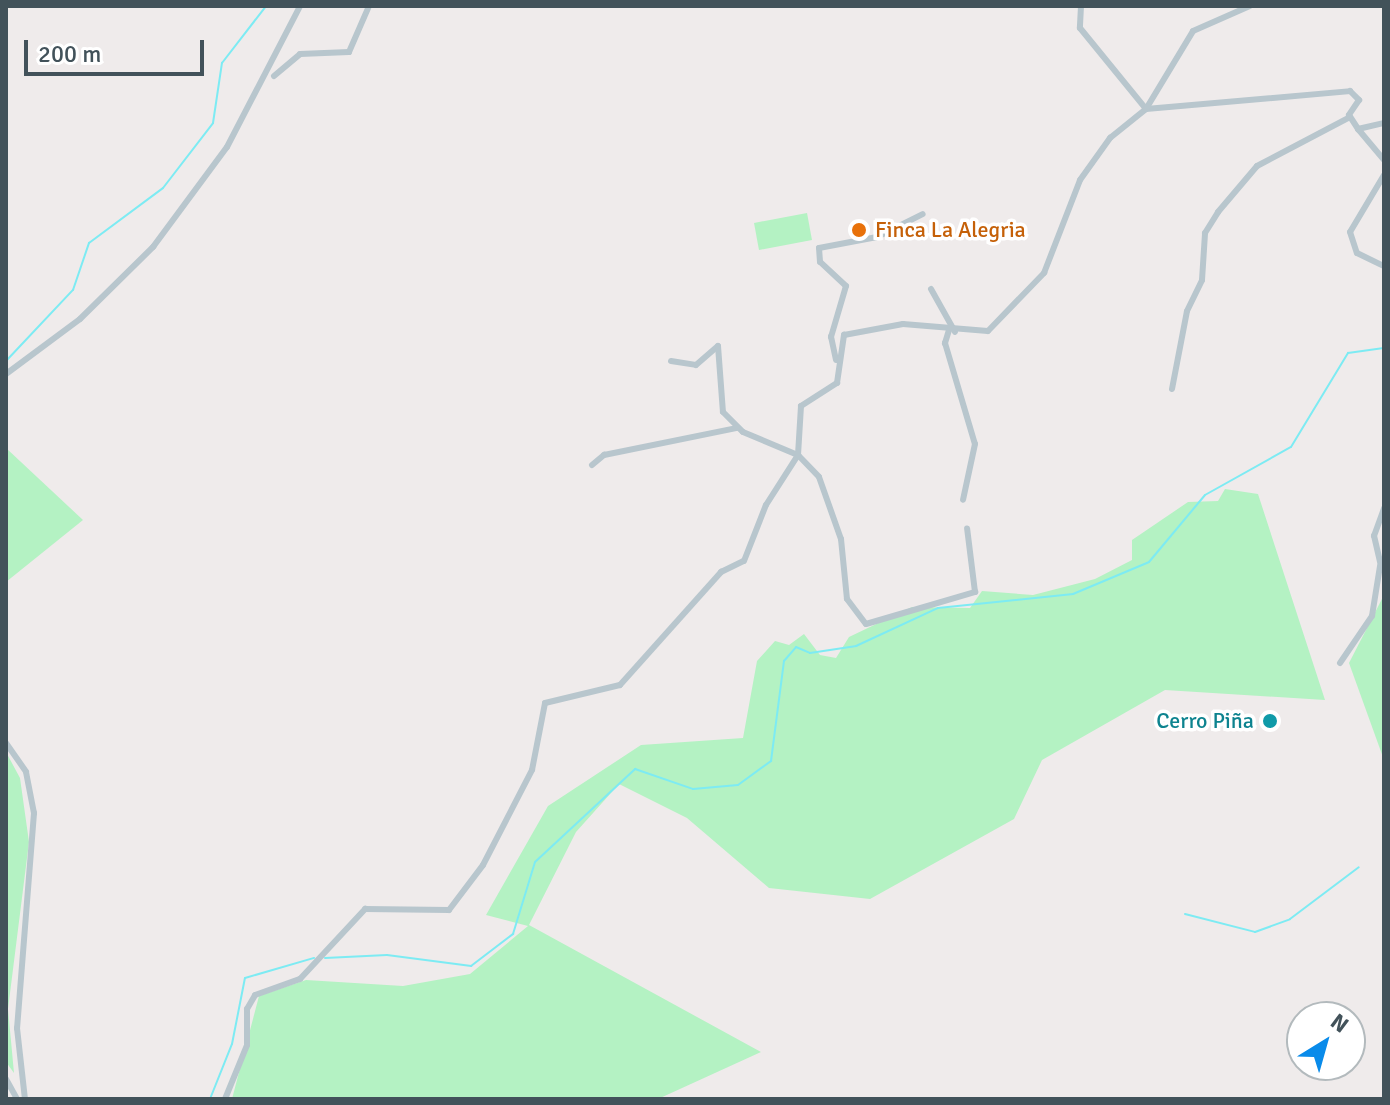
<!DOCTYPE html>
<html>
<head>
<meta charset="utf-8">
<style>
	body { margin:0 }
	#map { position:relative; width:1390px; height:1105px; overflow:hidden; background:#efebeb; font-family:Signika,sans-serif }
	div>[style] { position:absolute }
	.green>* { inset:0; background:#b4f2c3 }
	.stream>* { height:2px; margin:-1px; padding:0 1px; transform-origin:1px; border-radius:1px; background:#7debf3 }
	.minor>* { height:6px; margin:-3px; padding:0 3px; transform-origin:3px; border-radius:3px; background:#b8c6cd }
	.dots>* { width:22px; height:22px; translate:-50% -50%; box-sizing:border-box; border:4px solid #fff; border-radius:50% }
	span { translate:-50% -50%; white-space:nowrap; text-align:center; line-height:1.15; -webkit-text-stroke:7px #fff; paint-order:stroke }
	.food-label { font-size:22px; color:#c56008 }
	.left { translate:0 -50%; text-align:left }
	.culture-label { font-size:22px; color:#0d838f }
	.right { translate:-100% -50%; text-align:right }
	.frame { position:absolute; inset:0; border:8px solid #42525a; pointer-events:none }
	.north { position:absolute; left:1286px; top:1001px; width:80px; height:80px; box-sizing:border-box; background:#fff; border:2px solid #b3babd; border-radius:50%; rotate:37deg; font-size:22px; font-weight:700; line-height:32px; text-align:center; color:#42525a }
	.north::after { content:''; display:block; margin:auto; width:28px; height:36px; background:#098bea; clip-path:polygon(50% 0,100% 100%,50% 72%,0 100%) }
	.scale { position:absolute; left:24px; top:40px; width:180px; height:36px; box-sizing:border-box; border:4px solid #42525a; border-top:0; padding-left:10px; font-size:24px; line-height:28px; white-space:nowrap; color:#42525a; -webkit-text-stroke:6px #fff; paint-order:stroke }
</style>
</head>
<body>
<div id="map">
	<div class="green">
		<div style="clip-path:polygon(807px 213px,812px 240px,759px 250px,754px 223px)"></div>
		<div style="clip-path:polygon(6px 448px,83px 520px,6px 582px)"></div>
		<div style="clip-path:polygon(1225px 489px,1258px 494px,1325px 700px,1165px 690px,1042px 760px,1014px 819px,870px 899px,769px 888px,687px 818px,619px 784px,576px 832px,529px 925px,761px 1052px,658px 1099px,232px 1099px,259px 996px,306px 980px,403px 986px,470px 974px,528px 926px,486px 915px,548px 806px,641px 745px,743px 738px,757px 661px,775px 641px,789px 645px,804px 634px,820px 655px,836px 658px,849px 637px,912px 607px,970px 608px,982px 591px,1033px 595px,1095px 579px,1132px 560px,1132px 540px,1188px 502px,1218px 501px)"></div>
		<div style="clip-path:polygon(1384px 595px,1384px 760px,1349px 663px)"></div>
		<div style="clip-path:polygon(6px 752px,20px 778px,29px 842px,8px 1009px,14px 1073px,6px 1062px)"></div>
	</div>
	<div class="stream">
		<div style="left:6px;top:361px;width:98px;rotate:-46.7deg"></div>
		<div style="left:73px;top:290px;width:50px;rotate:-71.2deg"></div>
		<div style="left:89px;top:243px;width:92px;rotate:-36.6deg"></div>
		<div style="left:163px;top:188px;width:82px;rotate:-52.4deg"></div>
		<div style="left:213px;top:123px;width:61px;rotate:-81.5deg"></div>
		<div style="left:222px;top:63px;width:72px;rotate:-52.3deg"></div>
		<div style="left:1185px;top:914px;width:72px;rotate:14.4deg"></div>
		<div style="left:1255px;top:932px;width:37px;rotate:-20deg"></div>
		<div style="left:1290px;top:919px;width:86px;rotate:-37deg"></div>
		<div style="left:325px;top:958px;width:62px;rotate:-2.8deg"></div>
		<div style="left:387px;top:955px;width:85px;rotate:7.5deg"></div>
		<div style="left:471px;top:966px;width:53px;rotate:-37.3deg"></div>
		<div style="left:513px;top:934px;width:75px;rotate:-73deg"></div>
		<div style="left:535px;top:862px;width:137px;rotate:-42.9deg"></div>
		<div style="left:635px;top:769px;width:61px;rotate:19deg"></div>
		<div style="left:693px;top:789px;width:45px;rotate:-5.1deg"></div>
		<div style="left:738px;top:785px;width:41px;rotate:-36deg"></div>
		<div style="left:771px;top:761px;width:101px;rotate:-82.6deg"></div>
		<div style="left:784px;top:661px;width:18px;rotate:-49deg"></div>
		<div style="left:796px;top:647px;width:15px;rotate:23deg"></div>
		<div style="left:810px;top:653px;width:47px;rotate:-8.7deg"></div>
		<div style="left:856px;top:646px;width:90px;rotate:-24.9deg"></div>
		<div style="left:938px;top:608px;width:136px;rotate:-5.9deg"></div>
		<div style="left:1073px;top:594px;width:82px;rotate:-22.8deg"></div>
		<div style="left:1149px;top:562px;width:87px;rotate:-50.1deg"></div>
		<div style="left:1205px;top:495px;width:98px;rotate:-29.2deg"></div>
		<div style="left:1291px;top:447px;width:110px;rotate:-58.8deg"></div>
		<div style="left:1348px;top:353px;width:36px;rotate:-8deg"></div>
		<div style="left:210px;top:1099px;width:59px;rotate:-68.2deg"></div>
		<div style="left:232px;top:1044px;width:67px;rotate:-78.9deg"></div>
		<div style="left:245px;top:978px;width:72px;rotate:-16.2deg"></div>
	</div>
	<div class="minor">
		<div style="left:1081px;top:6px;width:22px;rotate:93deg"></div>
		<div style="left:1080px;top:28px;width:104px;rotate:50.8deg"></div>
		<div style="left:1146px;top:109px;width:205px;rotate:-5deg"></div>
		<div style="left:1350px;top:91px;width:13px;rotate:45deg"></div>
		<div style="left:1359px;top:100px;width:18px;rotate:124deg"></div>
		<div style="left:1349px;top:115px;width:17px;rotate:57deg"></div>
		<div style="left:1358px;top:129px;width:27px;rotate:-13deg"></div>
		<div style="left:274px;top:76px;width:34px;rotate:-40deg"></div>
		<div style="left:300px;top:54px;width:49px;rotate:-2.3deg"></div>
		<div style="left:349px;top:52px;width:50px;rotate:-66.5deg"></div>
		<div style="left:1358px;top:129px;width:40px;rotate:50deg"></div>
		<div style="left:1384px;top:175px;width:66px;rotate:120.8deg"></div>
		<div style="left:1350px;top:232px;width:22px;rotate:72deg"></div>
		<div style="left:1357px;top:253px;width:30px;rotate:26deg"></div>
		<div style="left:931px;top:289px;width:49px;rotate:60.8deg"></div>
		<div style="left:949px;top:330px;width:14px;rotate:107deg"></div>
		<div style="left:945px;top:343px;width:105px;rotate:73.5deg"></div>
		<div style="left:975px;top:444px;width:57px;rotate:102.1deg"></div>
		<div style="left:836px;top:360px;width:24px;rotate:-102deg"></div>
		<div style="left:831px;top:337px;width:53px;rotate:-73.6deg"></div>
		<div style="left:846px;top:286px;width:35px;rotate:-137deg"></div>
		<div style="left:820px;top:262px;width:14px;rotate:-94deg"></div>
		<div style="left:819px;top:248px;width:59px;rotate:-10.7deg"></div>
		<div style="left:877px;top:237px;width:51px;rotate:-26.6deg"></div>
		<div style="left:671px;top:361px;width:25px;rotate:9deg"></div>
		<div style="left:696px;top:365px;width:29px;rotate:-41deg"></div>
		<div style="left:718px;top:346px;width:66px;rotate:85.7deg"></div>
		<div style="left:723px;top:412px;width:28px;rotate:45deg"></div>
		<div style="left:743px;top:432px;width:60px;rotate:22.7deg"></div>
		<div style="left:798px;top:455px;width:30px;rotate:46deg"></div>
		<div style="left:819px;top:477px;width:66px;rotate:70.5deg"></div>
		<div style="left:841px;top:539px;width:60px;rotate:84.3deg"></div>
		<div style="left:847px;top:599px;width:31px;rotate:53deg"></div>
		<div style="left:866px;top:624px;width:114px;rotate:-16.4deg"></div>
		<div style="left:975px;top:592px;width:64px;rotate:-97.1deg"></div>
		<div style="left:6px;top:374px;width:92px;rotate:-36.6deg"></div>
		<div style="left:80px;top:319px;width:103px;rotate:-44.6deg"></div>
		<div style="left:153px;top:247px;width:124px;rotate:-53.5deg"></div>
		<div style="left:227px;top:147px;width:159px;rotate:-62.6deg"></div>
		<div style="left:1172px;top:389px;width:79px;rotate:-79.1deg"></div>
		<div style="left:1187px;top:311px;width:34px;rotate:-64deg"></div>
		<div style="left:1202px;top:280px;width:47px;rotate:-86.3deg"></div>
		<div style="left:1205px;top:233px;width:25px;rotate:-58deg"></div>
		<div style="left:1218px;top:212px;width:60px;rotate:-49.7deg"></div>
		<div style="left:1257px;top:166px;width:105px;rotate:-27.8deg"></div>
		<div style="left:592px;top:465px;width:16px;rotate:-40deg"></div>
		<div style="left:604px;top:455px;width:136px;rotate:-11.5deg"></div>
		<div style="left:1381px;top:566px;width:31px;rotate:-103deg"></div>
		<div style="left:1374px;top:536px;width:30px;rotate:-70deg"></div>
		<div style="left:1340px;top:663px;width:57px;rotate:-55.8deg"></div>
		<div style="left:1372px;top:616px;width:51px;rotate:-80.9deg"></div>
		<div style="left:6px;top:743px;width:35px;rotate:55deg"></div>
		<div style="left:26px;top:772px;width:42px;rotate:79deg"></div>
		<div style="left:34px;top:813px;width:216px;rotate:94.5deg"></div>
		<div style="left:17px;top:1028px;width:71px;rotate:83.6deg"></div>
		<div style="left:6px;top:1079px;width:23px;rotate:61deg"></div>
		<div style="left:225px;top:1099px;width:58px;rotate:-67.8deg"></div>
		<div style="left:247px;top:1045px;width:36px;rotate:-90deg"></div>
		<div style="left:247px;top:1009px;width:16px;rotate:-60deg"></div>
		<div style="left:255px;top:995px;width:48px;rotate:-19.6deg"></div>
		<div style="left:300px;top:979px;width:96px;rotate:-47.1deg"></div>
		<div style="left:365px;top:909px;width:84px;rotate:0.7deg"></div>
		<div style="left:449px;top:910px;width:56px;rotate:-52.9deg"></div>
		<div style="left:483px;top:865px;width:107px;rotate:-62.7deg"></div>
		<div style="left:532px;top:770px;width:68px;rotate:-79deg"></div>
		<div style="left:545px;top:703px;width:77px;rotate:-13.5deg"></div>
		<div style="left:620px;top:685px;width:152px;rotate:-48.2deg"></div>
		<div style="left:721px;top:572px;width:25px;rotate:-26deg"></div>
		<div style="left:744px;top:561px;width:60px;rotate:-68.6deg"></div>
		<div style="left:766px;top:505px;width:59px;rotate:-57.4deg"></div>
		<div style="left:798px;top:455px;width:49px;rotate:-86.5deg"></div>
		<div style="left:801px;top:406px;width:43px;rotate:-32.6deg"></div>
		<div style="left:837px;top:383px;width:49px;rotate:-81.7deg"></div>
		<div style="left:844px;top:335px;width:60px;rotate:-10.6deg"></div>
		<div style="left:903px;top:324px;width:85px;rotate:4.7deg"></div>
		<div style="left:988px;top:331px;width:81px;rotate:-46deg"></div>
		<div style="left:1044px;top:273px;width:100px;rotate:-68.8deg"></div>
		<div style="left:1080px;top:180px;width:52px;rotate:-54.5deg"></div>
		<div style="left:1110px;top:138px;width:46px;rotate:-38.9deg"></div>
		<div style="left:1146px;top:109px;width:91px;rotate:-58.9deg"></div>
		<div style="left:1193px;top:31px;width:62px;rotate:-23.7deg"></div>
	</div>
	<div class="dots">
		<div style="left:859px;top:230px;background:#e8710a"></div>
		<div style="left:1270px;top:721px;background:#0f9aa8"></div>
	</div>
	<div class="food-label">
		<span class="left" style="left:875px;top:230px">Finca La Alegria</span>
	</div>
	<div class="culture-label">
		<span class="right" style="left:1254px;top:721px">Cerro Piña</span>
	</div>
	<div class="frame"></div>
	<div class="north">N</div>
	<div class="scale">200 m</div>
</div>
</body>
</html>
